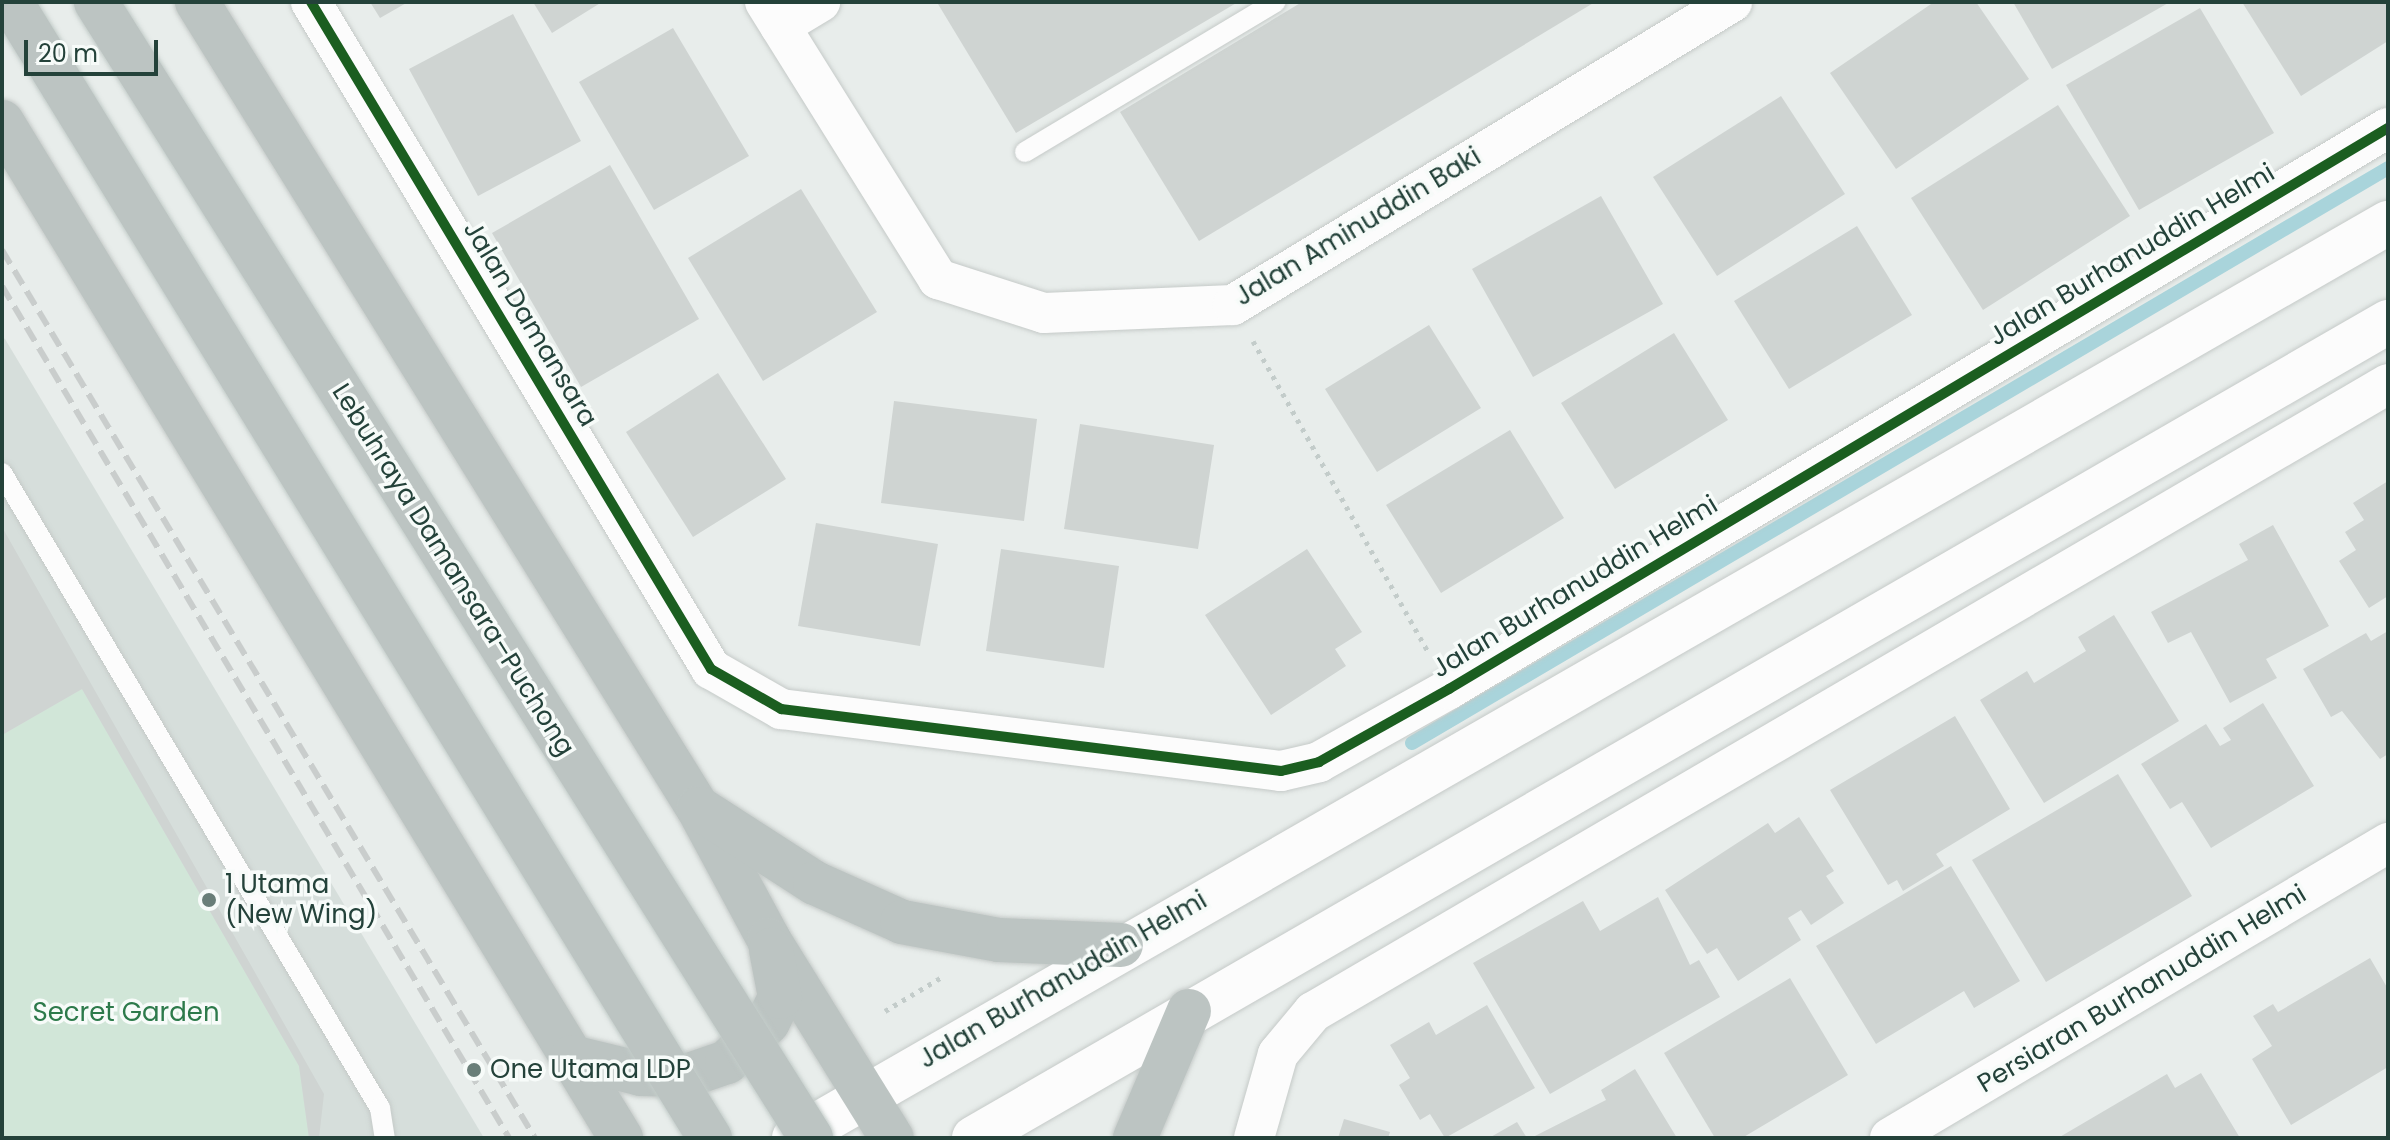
<!DOCTYPE html>
<html>
<head>
<meta charset="utf-8">
<style>
	body { margin:0 }
	#map { position:relative; width:2390px; height:1140px; overflow:hidden; background:#e8edeb; font-family:Poppins,sans-serif }
	div>[style] { position:absolute }
	.built>* { inset:0; background:#d6dedb }
	.green>* { inset:0; background:#d1e6d8 }
	.stream>* { height:14px; margin:-7px; padding:0 7px; transform-origin:7px; border-radius:7px; background:#a9d4db }
	.building>* { inset:0; background:#cfd4d2 }
	.path>* { height:5px; margin-top:-2.5px; transform-origin:0; background:repeating-linear-gradient(90deg,#c3ccca 0 4px,transparent 0 10px) }
	.roads { filter:drop-shadow(0 0 2px #c5cac8) drop-shadow(0 0 2px #c5cac8) }
	.service>* { height:20px; margin:-10px; padding:0 10px; transform-origin:10px; border-radius:10px; background:#fcfcfc }
	.minor>* { height:40px; margin:-20px; padding:0 20px; transform-origin:20px; border-radius:20px; background:#fcfcfc }
	.secondary>* { height:44px; margin:-22px; padding:0 22px; transform-origin:22px; border-radius:22px; background:#fcfcfc }
	.motorway>* { height:44px; margin:-22px; padding:0 22px; transform-origin:22px; border-radius:22px; background:#bcc4c2 }
	.rail>* { height:6px; margin-top:-3px; transform-origin:0; background:repeating-linear-gradient(90deg,#c9cdcc 0 16px,transparent 0 24px) }
	.bridges { filter:drop-shadow(0 0 2px #c3ccc9) drop-shadow(0 0 2px #c3ccc9) }
	.motorway-bridge>* { height:44px; margin:-22px; padding:0 22px; transform-origin:22px; border-radius:22px; background:#bcc4c2 }
	.cycleway>* { height:10px; margin:-5px; padding:0 5px; transform-origin:5px; border-radius:5px; background:#1b5e20 }
	.dots>* { width:22px; height:22px; translate:-50% -50%; box-sizing:border-box; border:4px solid #f7fbf9; border-radius:50% }
	span { translate:-50% -50%; white-space:nowrap; text-align:center; line-height:1.15; -webkit-text-stroke:7px #f7fbf9; paint-order:stroke }
	.street-label { font-size:26px; color:#24423a }
	.poi-label { font-size:26px; color:#24423a }
	.left { translate:0 -50%; text-align:left }
	.park-label { font-size:26px; color:#2d7a4b }
	.frame { position:absolute; inset:0; border:4px solid #24423a; pointer-events:none }
	.scale { position:absolute; left:24px; top:40px; width:134px; height:36px; box-sizing:border-box; border:4px solid #24423a; border-top:0; padding-left:10px; font-size:24px; line-height:28px; white-space:nowrap; color:#24423a; -webkit-text-stroke:6px #f7fbf9; paint-order:stroke }
</style>
</head>
<body>
<div id="map">
	<div class="built">
		<div style="clip-path:polygon(2px 337px,5px 339px,484px 1138px,2px 1138px)"></div>
	</div>
	<div class="green">
		<div style="clip-path:polygon(82px 689px,299px 1066px,309px 1138px,2px 1138px,2px 735px)"></div>
	</div>
	<div class="stream">
		<div style="left:1412px;top:743px;width:1133px;rotate:-30.5deg"></div>
	</div>
	<div class="building">
		<div style="clip-path:polygon(370px 2px,408px 2px,380px 18px)"></div>
		<div style="clip-path:polygon(533px 2px,602px 2px,552px 33px)"></div>
		<div style="clip-path:polygon(1238px 2px,1016px 133px,938px 4px,942px 2px)"></div>
		<div style="clip-path:polygon(1302px 2px,1595px 2px,1199px 241px,1120px 112px)"></div>
		<div style="clip-path:polygon(1934px 2px,1976px 2px,2029px 79px,1896px 169px,1830px 73px)"></div>
		<div style="clip-path:polygon(2013px 2px,2170px 2px,2052px 69px)"></div>
		<div style="clip-path:polygon(2242px 2px,2388px 2px,2388px 41px,2301px 96px)"></div>
		<div style="clip-path:polygon(2200px 8px,2274px 133px,2139px 210px,2066px 85px)"></div>
		<div style="clip-path:polygon(513px 14px,581px 141px,478px 196px,409px 69px)"></div>
		<div style="clip-path:polygon(673px 28px,749px 156px,654px 210px,579px 82px)"></div>
		<div style="clip-path:polygon(1781px 96px,1845px 194px,1717px 276px,1653px 177px)"></div>
		<div style="clip-path:polygon(2058px 105px,2130px 216px,1983px 310px,1911px 198px)"></div>
		<div style="clip-path:polygon(610px 165px,699px 319px,581px 387px,492px 233px)"></div>
		<div style="clip-path:polygon(801px 189px,877px 312px,763px 381px,688px 258px)"></div>
		<div style="clip-path:polygon(1601px 196px,1663px 304px,1533px 377px,1472px 269px)"></div>
		<div style="clip-path:polygon(1857px 226px,1912px 315px,1789px 389px,1734px 301px)"></div>
		<div style="clip-path:polygon(1429px 325px,1481px 408px,1377px 472px,1325px 389px)"></div>
		<div style="clip-path:polygon(1674px 333px,1728px 420px,1615px 489px,1561px 403px)"></div>
		<div style="clip-path:polygon(718px 373px,786px 479px,693px 537px,626px 432px)"></div>
		<div style="clip-path:polygon(894px 401px,1037px 419px,1024px 521px,881px 503px)"></div>
		<div style="clip-path:polygon(1080px 424px,1214px 445px,1198px 549px,1064px 529px)"></div>
		<div style="clip-path:polygon(1510px 430px,1564px 518px,1441px 593px,1386px 505px)"></div>
		<div style="clip-path:polygon(2388px 481px,2388px 596px,2369px 608px,2339px 561px,2356px 550px,2345px 532px,2364px 520px,2353px 503px)"></div>
		<div style="clip-path:polygon(816px 523px,938px 544px,920px 646px,798px 626px)"></div>
		<div style="clip-path:polygon(2273px 525px,2329px 626px,2266px 659px,2277px 678px,2230px 703px,2191px 632px,2168px 643px,2151px 612px,2248px 560px,2239px 544px)"></div>
		<div style="clip-path:polygon(2px 527px,324px 1094px,319px 1138px,309px 1138px,299px 1066px,82px 689px,2px 735px)"></div>
		<div style="clip-path:polygon(1001px 549px,1119px 566px,1104px 668px,986px 651px)"></div>
		<div style="clip-path:polygon(1307px 549px,1362px 632px,1335px 649px,1346px 666px,1271px 715px,1205px 615px)"></div>
		<div style="clip-path:polygon(2114px 615px,2179px 721px,2044px 803px,1980px 700px,2027px 671px,2034px 683px,2086px 651px,2078px 637px)"></div>
		<div style="clip-path:polygon(2388px 631px,2388px 754px,2380px 759px,2342px 711px,2331px 717px,2303px 669px,2366px 633px,2371px 641px)"></div>
		<div style="clip-path:polygon(2263px 703px,2314px 786px,2211px 848px,2182px 802px,2170px 809px,2141px 764px,2206px 724px,2220px 746px,2231px 740px,2223px 728px)"></div>
		<div style="clip-path:polygon(1955px 716px,2010px 809px,1936px 854px,1944px 866px,1903px 891px,1897px 880px,1888px 885px,1830px 790px)"></div>
		<div style="clip-path:polygon(2118px 774px,2192px 896px,2046px 982px,1972px 860px)"></div>
		<div style="clip-path:polygon(1799px 817px,1834px 871px,1826px 876px,1844px 903px,1811px 925px,1801px 910px,1788px 918px,1801px 940px,1738px 981px,1717px 948px,1707px 954px,1665px 890px,1768px 823px,1775px 833px)"></div>
		<div style="clip-path:polygon(1951px 866px,2020px 981px,1974px 1008px,1964px 991px,1876px 1044px,1816px 946px)"></div>
		<div style="clip-path:polygon(1658px 897px,1690px 965px,1699px 960px,1720px 997px,1550px 1094px,1473px 963px,1583px 901px,1600px 931px)"></div>
		<div style="clip-path:polygon(2370px 958px,2388px 989px,2388px 1067px,2291px 1125px,2252px 1059px,2272px 1046px,2253px 1016px,2273px 1004px,2278px 1012px)"></div>
		<div style="clip-path:polygon(1790px 978px,1848px 1075px,1742px 1138px,1715px 1138px,1664px 1053px)"></div>
		<div style="clip-path:polygon(1487px 1005px,1535px 1088px,1445px 1138px,1430px 1114px,1420px 1120px,1399px 1085px,1410px 1078px,1390px 1045px,1429px 1022px,1436px 1035px)"></div>
		<div style="clip-path:polygon(1635px 1069px,1677px 1138px,1531px 1138px,1606px 1100px,1601px 1090px)"></div>
		<div style="clip-path:polygon(2201px 1073px,2240px 1138px,2058px 1138px,2167px 1074px,2175px 1088px)"></div>
		<div style="clip-path:polygon(1344px 1119px,1390px 1132px,1388px 1138px,1338px 1138px)"></div>
		<div style="clip-path:polygon(1517px 1122px,1527px 1138px,1489px 1138px)"></div>
	</div>
	<div class="path">
		<div style="left:1253px;top:341px;width:358px;rotate:60.6deg"></div>
		<div style="left:885px;top:1011px;width:66px;rotate:-30.8deg"></div>
	</div>
	<div class="roads">
		<div class="service">
			<div style="left:1025px;top:152px;width:292px;rotate:-30.9deg"></div>
			<div style="left:2px;top:473px;width:739px;rotate:59.24deg"></div>
			<div style="left:380px;top:1108px;width:30px;rotate:81deg"></div>
		</div>
		<div class="minor">
			<div style="left:311px;top:2px;width:778px;rotate:59.05deg"></div>
			<div style="left:711px;top:669px;width:81px;rotate:29.7deg"></div>
			<div style="left:781px;top:709px;width:504px;rotate:7.07deg"></div>
			<div style="left:1281px;top:771px;width:39px;rotate:-13deg"></div>
			<div style="left:1319px;top:762px;width:149px;rotate:-29.3deg"></div>
			<div style="left:1449px;top:689px;width:1094px;rotate:-30.86deg"></div>
			<div style="left:765px;top:2px;width:327px;rotate:58deg"></div>
			<div style="left:938px;top:279px;width:111px;rotate:17.8deg"></div>
			<div style="left:1044px;top:313px;width:189px;rotate:-2.4deg"></div>
			<div style="left:1233px;top:305px;width:584px;rotate:-31.27deg"></div>
			<div style="left:780px;top:26px;width:47px;rotate:-31deg"></div>
			<div style="left:1254px;top:1138px;width:87px;rotate:-74.1deg"></div>
			<div style="left:1278px;top:1054px;width:55px;rotate:-50.2deg"></div>
			<div style="left:1313px;top:1012px;width:1245px;rotate:-30.29deg"></div>
			<div style="left:1890px;top:1138px;width:579px;rotate:-30.64deg"></div>
		</div>
		<div class="secondary">
			<div style="left:794px;top:1138px;width:1838px;rotate:-29.86deg"></div>
			<div style="left:974px;top:1138px;width:1633px;rotate:-29.99deg"></div>
		</div>
		<div class="motorway">
			<div style="left:197px;top:2px;width:949px;rotate:58.14deg"></div>
			<div style="left:698px;top:808px;width:150px;rotate:61.7deg"></div>
			<div style="left:769px;top:940px;width:233px;rotate:58.2deg"></div>
			<div style="left:2px;top:122px;width:1190px;rotate:58.65deg"></div>
			<div style="left:700px;top:809px;width:137px;rotate:32.8deg"></div>
			<div style="left:815px;top:883px;width:95px;rotate:24.1deg"></div>
			<div style="left:902px;top:922px;width:99px;rotate:10.5deg"></div>
			<div style="left:999px;top:940px;width:122px;rotate:2.3deg"></div>
			<div style="left:572px;top:1057px;width:71px;rotate:13.8deg"></div>
			<div style="left:641px;top:1074px;width:48px;rotate:1.2deg"></div>
			<div style="left:689px;top:1075px;width:40px;rotate:-18.9deg"></div>
			<div style="left:727px;top:1062px;width:57px;rotate:-44.3deg"></div>
			<div style="left:768px;top:1022px;width:28px;rotate:-64deg"></div>
			<div style="left:780px;top:997px;width:48px;rotate:-100.8deg"></div>
			<div style="left:1135px;top:1138px;width:138px;rotate:-67deg"></div>
		</div>
	</div>
	<div class="rail">
		<div style="left:2px;top:250px;width:1036px;rotate:59.03deg"></div>
		<div style="left:2px;top:286px;width:991px;rotate:59.24deg"></div>
	</div>
	<div class="bridges">
		<div class="motorway-bridge">
			<div style="left:11px;top:2px;width:1334px;rotate:58.4deg"></div>
			<div style="left:96px;top:2px;width:1342px;rotate:57.81deg"></div>
		</div>
	</div>
	<div class="cycleway">
		<div style="left:311px;top:2px;width:778px;rotate:59.05deg"></div>
		<div style="left:711px;top:669px;width:81px;rotate:29.7deg"></div>
		<div style="left:781px;top:709px;width:504px;rotate:7.07deg"></div>
		<div style="left:1281px;top:771px;width:39px;rotate:-13deg"></div>
		<div style="left:1319px;top:762px;width:149px;rotate:-29.3deg"></div>
		<div style="left:1449px;top:689px;width:1094px;rotate:-30.86deg"></div>
	</div>
	<div class="dots">
		<div style="left:209px;top:900px;background:#697e78"></div>
		<div style="left:474px;top:1070px;background:#697e78"></div>
	</div>
	<div class="street-label">
		<span style="left:1358px;top:227px;rotate:-31deg">Jalan Aminuddin Baki</span>
		<span style="left:2132px;top:255px;rotate:-31deg">Jalan Burhanuddin Helmi</span>
		<span style="left:530px;top:324px;rotate:59deg">Jalan Damansara</span>
		<span style="left:453px;top:570px;rotate:58deg">Lebuhraya Damansara–Puchong</span>
		<span style="left:1575px;top:587px;rotate:-31deg">Jalan Burhanuddin Helmi</span>
		<span style="left:1063px;top:980px;rotate:-30deg">Jalan Burhanuddin Helmi</span>
		<span style="left:2142px;top:989px;rotate:-31deg">Persiaran Burhanuddin Helmi</span>
	</div>
	<div class="poi-label">
		<span class="left" style="left:225px;top:900px">1 Utama<br>(New Wing)</span>
		<span class="left" style="left:490px;top:1070px">One Utama LDP</span>
	</div>
	<div class="park-label">
		<span style="left:126px;top:1013px">Secret Garden</span>
	</div>
	<div class="frame"></div>
	<div class="scale">20 m</div>
</div>
</body>
</html>
